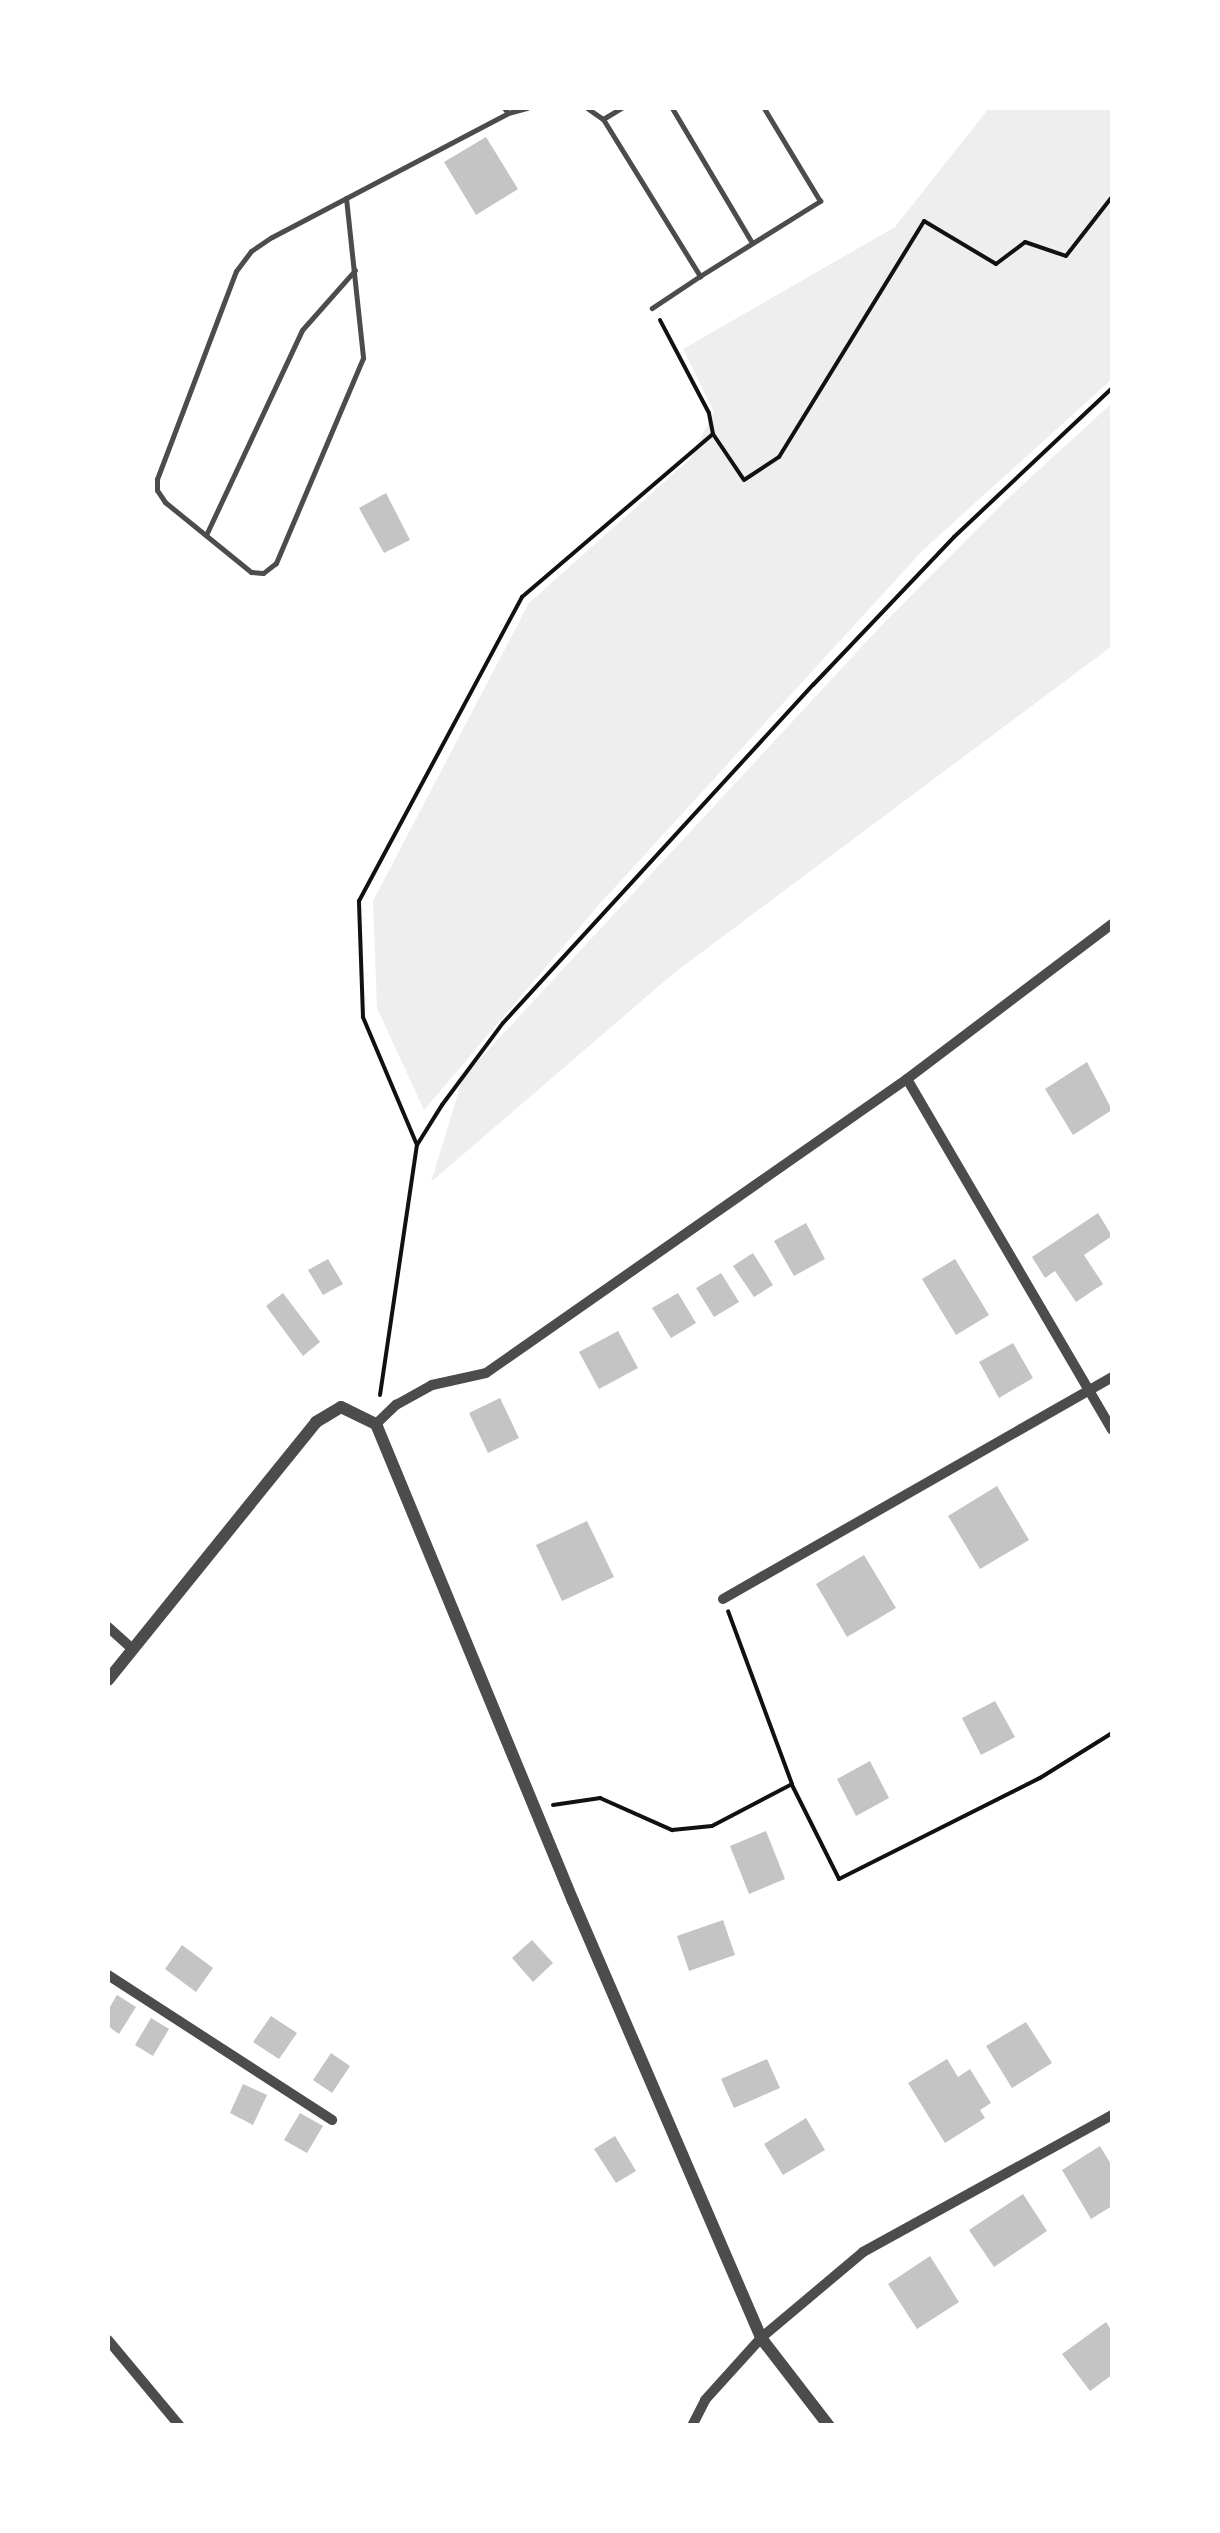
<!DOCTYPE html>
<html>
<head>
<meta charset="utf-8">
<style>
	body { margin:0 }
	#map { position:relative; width:1220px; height:2533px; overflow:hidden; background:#fff; font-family:"IBM Plex Sans",sans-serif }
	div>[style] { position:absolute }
	.green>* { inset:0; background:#eee }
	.building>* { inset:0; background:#c4c4c4 }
	.path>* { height:4px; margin:-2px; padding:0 2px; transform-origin:2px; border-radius:2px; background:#111 }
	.service>* { height:5px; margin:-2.5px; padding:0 2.5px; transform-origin:2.5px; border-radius:2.5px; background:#4c4c4c }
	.minor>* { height:10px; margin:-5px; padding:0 5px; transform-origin:5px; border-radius:5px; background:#4c4c4c }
	.tertiary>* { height:12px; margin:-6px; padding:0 6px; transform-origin:6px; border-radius:6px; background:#4c4c4c }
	span { translate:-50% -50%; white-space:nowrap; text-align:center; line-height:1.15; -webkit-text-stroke:9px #fff; paint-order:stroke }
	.frame { position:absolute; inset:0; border:110px solid #fff; pointer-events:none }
</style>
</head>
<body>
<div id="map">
	<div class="green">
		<div style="clip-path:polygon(989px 108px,1112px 108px,1112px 379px,922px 551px,597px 907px,424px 1110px,377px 1008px,373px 901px,529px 603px,690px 459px,714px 412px,683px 349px,895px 227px)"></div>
		<div style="clip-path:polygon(1112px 403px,1112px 646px,674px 973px,431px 1182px,463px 1077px,879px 628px,1006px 500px)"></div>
	</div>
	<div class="building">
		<div style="clip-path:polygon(486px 137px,518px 189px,476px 215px,444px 162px)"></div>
		<div style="clip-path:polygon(386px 493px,410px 540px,384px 553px,359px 508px)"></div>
		<div style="clip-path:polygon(1087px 1062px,1112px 1110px,1073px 1135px,1045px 1089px)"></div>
		<div style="clip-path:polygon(1098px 1213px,1112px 1236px,1084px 1255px,1103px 1284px,1076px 1302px,1055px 1271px,1045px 1278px,1032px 1257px)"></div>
		<div style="clip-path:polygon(806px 1223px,825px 1259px,794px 1276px,774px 1241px)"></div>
		<div style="clip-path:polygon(753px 1253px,773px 1285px,754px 1297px,733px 1266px)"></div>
		<div style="clip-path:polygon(328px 1259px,343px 1284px,323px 1295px,308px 1270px)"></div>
		<div style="clip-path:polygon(955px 1259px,989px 1315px,956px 1335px,922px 1279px)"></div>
		<div style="clip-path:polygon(721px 1273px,739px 1302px,714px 1317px,696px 1288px)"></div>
		<div style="clip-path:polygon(283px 1293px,320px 1342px,303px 1356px,266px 1306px)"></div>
		<div style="clip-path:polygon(678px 1293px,696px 1323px,671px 1338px,652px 1308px)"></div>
		<div style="clip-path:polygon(618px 1331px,638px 1368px,599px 1389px,579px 1352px)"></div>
		<div style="clip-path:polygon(1013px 1343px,1033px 1378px,999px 1398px,979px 1362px)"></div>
		<div style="clip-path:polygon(500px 1398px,519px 1438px,488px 1453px,469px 1413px)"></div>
		<div style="clip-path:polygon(997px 1486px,1029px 1540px,980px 1569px,948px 1516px)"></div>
		<div style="clip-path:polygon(587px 1521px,614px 1577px,562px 1601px,536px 1545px)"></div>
		<div style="clip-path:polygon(864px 1555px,896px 1608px,847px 1637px,816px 1584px)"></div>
		<div style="clip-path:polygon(995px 1701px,1015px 1737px,981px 1755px,962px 1718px)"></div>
		<div style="clip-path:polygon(870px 1761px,889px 1798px,856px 1816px,837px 1779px)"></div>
		<div style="clip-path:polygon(766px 1831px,785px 1879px,749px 1894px,730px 1846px)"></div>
		<div style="clip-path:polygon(723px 1920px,735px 1955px,689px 1971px,677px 1936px)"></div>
		<div style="clip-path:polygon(532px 1940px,553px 1963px,533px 1982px,512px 1958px)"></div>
		<div style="clip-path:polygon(182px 1945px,213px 1968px,196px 1992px,165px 1969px)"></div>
		<div style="clip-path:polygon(117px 1995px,136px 2007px,119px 2034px,108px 2026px,108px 2010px)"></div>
		<div style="clip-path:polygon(271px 2016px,297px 2033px,279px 2059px,253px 2042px)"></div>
		<div style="clip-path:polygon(151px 2018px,169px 2029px,153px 2056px,135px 2045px)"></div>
		<div style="clip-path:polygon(1026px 2022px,1052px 2063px,1012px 2088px,986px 2046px)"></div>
		<div style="clip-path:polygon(331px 2053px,350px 2066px,332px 2093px,313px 2080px)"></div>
		<div style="clip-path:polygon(767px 2059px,780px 2088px,734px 2108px,721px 2079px)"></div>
		<div style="clip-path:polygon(947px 2059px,958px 2077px,970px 2069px,991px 2103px,980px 2110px,985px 2118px,945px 2143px,908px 2083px)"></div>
		<div style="clip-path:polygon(243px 2084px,267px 2095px,253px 2125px,230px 2113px)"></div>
		<div style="clip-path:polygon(300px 2113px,323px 2126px,307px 2153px,284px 2140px)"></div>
		<div style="clip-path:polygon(806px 2118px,825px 2150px,783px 2175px,764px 2144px)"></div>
		<div style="clip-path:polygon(615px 2136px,636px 2171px,616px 2183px,594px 2149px)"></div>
		<div style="clip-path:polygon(1100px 2146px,1112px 2166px,1112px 2206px,1091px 2219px,1062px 2170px)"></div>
		<div style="clip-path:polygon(1023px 2194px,1047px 2231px,994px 2267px,969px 2230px)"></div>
		<div style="clip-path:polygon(930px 2256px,959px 2302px,917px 2329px,888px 2284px)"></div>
		<div style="clip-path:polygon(1106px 2322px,1112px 2331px,1112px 2375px,1090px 2391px,1062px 2354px)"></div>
	</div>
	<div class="path">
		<div style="left:713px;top:434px;width:55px;rotate:56deg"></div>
		<div style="left:744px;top:480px;width:42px;rotate:-33.3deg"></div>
		<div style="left:779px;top:457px;width:277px;rotate:-58.4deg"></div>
		<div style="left:924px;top:221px;width:84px;rotate:30.8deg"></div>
		<div style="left:996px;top:264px;width:36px;rotate:-37deg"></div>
		<div style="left:1025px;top:242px;width:43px;rotate:18.9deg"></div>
		<div style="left:1066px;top:256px;width:75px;rotate:-52.1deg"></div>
		<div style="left:417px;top:1145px;width:47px;rotate:-58deg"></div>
		<div style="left:442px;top:1105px;width:102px;rotate:-53.4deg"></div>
		<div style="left:503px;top:1023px;width:459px;rotate:-47.5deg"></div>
		<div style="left:813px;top:685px;width:204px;rotate:-46.4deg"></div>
		<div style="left:954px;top:537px;width:217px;rotate:-43.3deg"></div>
		<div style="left:380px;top:1395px;width:253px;rotate:-81.6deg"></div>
		<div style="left:417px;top:1145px;width:139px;rotate:-112.9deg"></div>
		<div style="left:363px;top:1017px;width:116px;rotate:-92deg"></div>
		<div style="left:359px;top:901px;width:345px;rotate:-61.8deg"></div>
		<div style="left:522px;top:597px;width:251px;rotate:-40.5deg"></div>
		<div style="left:713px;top:434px;width:21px;rotate:-101deg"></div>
		<div style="left:709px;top:413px;width:105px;rotate:-117.8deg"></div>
		<div style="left:792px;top:1785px;width:105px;rotate:63.4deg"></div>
		<div style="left:839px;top:1879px;width:225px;rotate:-26.7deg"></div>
		<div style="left:1040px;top:1778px;width:85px;rotate:-32deg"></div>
		<div style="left:553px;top:1805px;width:48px;rotate:-8.5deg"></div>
		<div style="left:600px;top:1798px;width:79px;rotate:24deg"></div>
		<div style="left:672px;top:1830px;width:40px;rotate:-5.7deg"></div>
		<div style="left:712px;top:1826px;width:90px;rotate:-27.7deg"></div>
		<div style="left:792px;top:1784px;width:184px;rotate:-110.3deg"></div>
	</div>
	<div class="service">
		<div style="left:504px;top:108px;width:6px;rotate:51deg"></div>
		<div style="left:508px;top:113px;width:20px;rotate:-15deg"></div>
		<div style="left:587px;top:108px;width:19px;rotate:35deg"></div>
		<div style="left:603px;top:119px;width:185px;rotate:58.3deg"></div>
		<div style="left:700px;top:276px;width:58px;rotate:146.3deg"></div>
		<div style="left:672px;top:108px;width:157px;rotate:59.3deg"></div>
		<div style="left:603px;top:119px;width:21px;rotate:-31deg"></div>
		<div style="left:346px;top:198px;width:161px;rotate:83.9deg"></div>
		<div style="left:363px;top:358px;width:223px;rotate:113deg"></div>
		<div style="left:276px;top:563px;width:16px;rotate:142deg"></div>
		<div style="left:263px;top:573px;width:12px;rotate:-175deg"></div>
		<div style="left:251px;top:572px;width:111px;rotate:-140.9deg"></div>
		<div style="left:165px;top:502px;width:14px;rotate:-124deg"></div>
		<div style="left:157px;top:490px;width:11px;rotate:-90deg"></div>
		<div style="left:157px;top:479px;width:222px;rotate:-69.2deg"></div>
		<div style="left:236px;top:271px;width:25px;rotate:-53deg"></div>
		<div style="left:251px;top:251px;width:25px;rotate:-34deg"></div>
		<div style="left:272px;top:237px;width:267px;rotate:-27.7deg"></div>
		<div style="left:700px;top:276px;width:142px;rotate:-32deg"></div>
		<div style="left:820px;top:201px;width:109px;rotate:-121.1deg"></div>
		<div style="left:206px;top:535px;width:226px;rotate:-64.9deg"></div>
		<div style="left:302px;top:330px;width:80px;rotate:-48.5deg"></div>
	</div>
	<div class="minor">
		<div style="left:907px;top:1079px;width:406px;rotate:59.7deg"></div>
		<div style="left:376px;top:1424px;width:28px;rotate:-44deg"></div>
		<div style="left:396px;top:1405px;width:41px;rotate:-29.1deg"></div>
		<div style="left:432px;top:1385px;width:55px;rotate:-12.5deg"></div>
		<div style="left:486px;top:1373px;width:513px;rotate:-34.93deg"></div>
		<div style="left:907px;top:1079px;width:257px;rotate:-37.1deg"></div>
		<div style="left:723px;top:1599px;width:448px;rotate:-29.7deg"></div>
		<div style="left:108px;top:1627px;width:30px;rotate:42deg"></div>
		<div style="left:108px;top:1975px;width:267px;rotate:32.9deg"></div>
		<div style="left:108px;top:2340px;width:112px;rotate:50.1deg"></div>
		<div style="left:692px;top:2426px;width:29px;rotate:-63deg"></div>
		<div style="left:705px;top:2400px;width:84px;rotate:-47.9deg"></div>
		<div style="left:761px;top:2338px;width:133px;rotate:-40.1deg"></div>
		<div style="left:863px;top:2252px;width:284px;rotate:-28.8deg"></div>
	</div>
	<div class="tertiary">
		<div style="left:108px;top:1680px;width:331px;rotate:-51.1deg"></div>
		<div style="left:316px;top:1422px;width:29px;rotate:-31deg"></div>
		<div style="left:341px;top:1407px;width:39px;rotate:26deg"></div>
		<div style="left:376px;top:1424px;width:516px;rotate:67.56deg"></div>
		<div style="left:573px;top:1901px;width:476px;rotate:66.7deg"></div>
		<div style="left:761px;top:2338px;width:111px;rotate:52.3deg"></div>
	</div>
	<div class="frame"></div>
</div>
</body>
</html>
